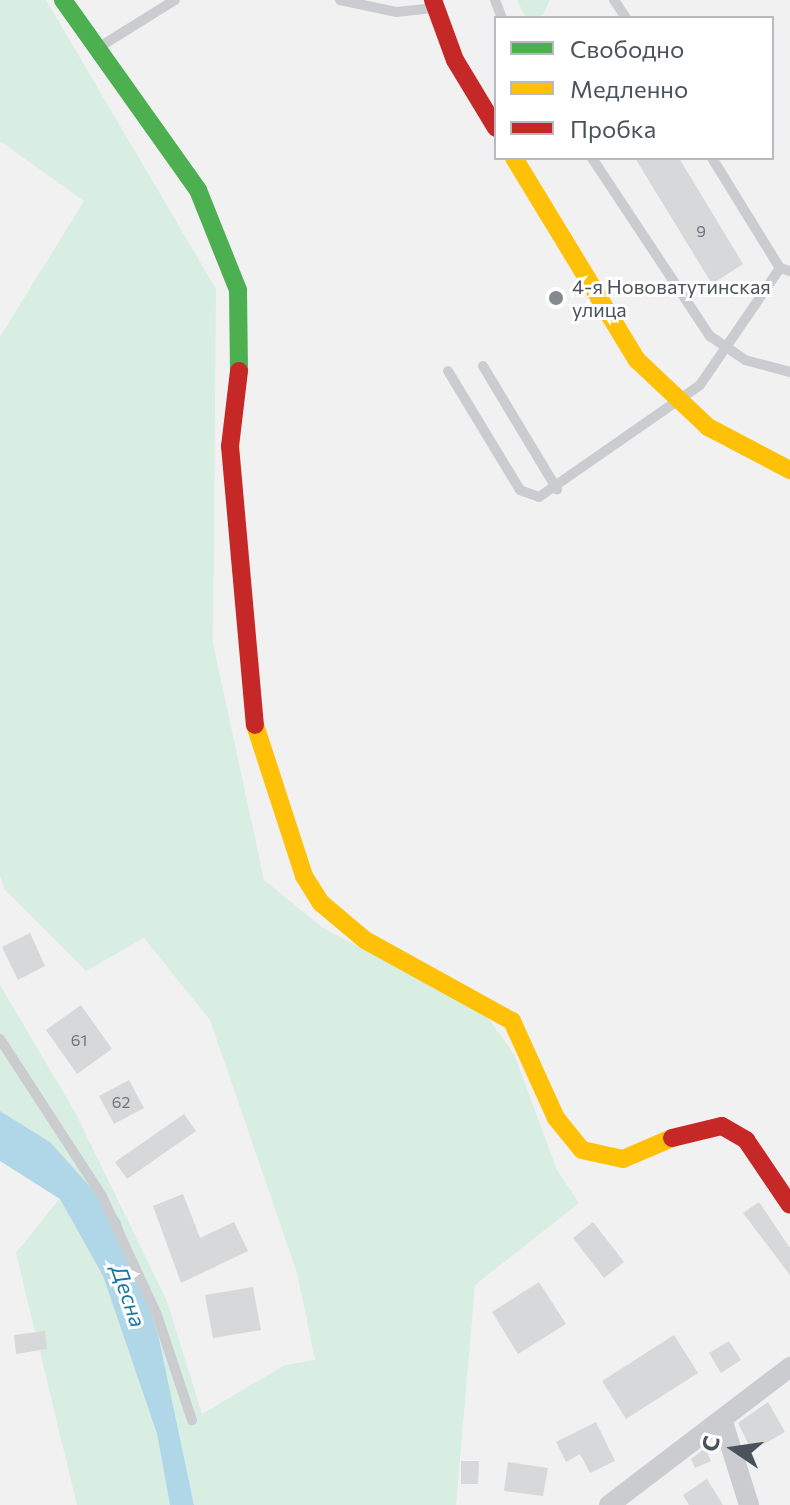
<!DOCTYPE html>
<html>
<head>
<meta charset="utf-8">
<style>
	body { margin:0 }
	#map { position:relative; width:790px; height:1505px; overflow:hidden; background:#f1f1f1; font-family:Commissioner,sans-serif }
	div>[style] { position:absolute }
	.green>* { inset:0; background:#d8eee2 }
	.water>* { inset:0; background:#b0d7e8 }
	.building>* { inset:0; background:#d7d8da }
	.lane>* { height:10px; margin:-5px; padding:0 5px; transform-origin:5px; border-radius:5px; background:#cbcccf }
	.street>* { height:20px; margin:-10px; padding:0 10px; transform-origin:10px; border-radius:10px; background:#cbcccf }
	.fast>* { height:18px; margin:-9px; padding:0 9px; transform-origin:9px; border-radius:9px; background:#4caf50 }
	.slow>* { height:18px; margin:-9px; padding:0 9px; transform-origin:9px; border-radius:9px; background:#ffc107 }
	.jam>* { height:18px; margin:-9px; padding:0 9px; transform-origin:9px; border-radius:9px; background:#c62828 }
	.dots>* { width:22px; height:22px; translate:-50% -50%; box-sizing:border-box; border:4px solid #fff; border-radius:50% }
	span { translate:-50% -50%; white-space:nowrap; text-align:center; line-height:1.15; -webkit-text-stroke:6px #fff; paint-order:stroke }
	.number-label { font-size:16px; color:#6f757d }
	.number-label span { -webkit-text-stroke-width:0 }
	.poi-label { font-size:20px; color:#4a525c }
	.left { translate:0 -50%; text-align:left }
	.water-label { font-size:22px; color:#1a779f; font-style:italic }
	.legend { position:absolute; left:494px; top:16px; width:280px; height:144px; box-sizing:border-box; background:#fff; border:2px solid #b7babe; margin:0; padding:10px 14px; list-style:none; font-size:24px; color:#4a525c }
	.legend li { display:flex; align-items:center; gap:16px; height:40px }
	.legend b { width:40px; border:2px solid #b7babe }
	.north { position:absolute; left:694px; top:1409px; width:80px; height:80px; -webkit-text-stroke:6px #fff; paint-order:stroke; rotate:283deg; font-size:22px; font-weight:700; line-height:32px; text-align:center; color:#4a525c }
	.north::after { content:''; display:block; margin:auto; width:28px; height:36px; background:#4a525c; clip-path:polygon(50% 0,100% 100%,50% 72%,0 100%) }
</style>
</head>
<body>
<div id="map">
	<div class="green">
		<div style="clip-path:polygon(0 0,46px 0,216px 289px,213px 643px,264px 880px,323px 928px,485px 1014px,514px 1054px,557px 1170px,579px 1203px,475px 1285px,456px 1505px,194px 1505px,158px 1334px,50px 1142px,0 1111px,0 985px,75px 1112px,167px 1301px,202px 1414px,285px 1365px,315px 1360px,297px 1273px,210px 1020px,144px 938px,86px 971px,5px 890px,0 876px,0 337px,84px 201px,0 141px)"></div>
		<div style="clip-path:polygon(517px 0,550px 0,543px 15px,526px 18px)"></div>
		<div style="clip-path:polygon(60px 1198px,103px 1276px,157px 1434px,170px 1505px,77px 1505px,16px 1253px)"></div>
	</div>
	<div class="water">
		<div style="clip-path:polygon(0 1111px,50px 1142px,120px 1220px,158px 1334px,194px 1505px,170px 1505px,157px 1434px,103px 1276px,60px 1199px,0 1161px)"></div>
	</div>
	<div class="building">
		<div style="clip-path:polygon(635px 158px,679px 158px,743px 264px,712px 284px)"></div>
		<div style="clip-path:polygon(30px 933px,45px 966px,18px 980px,2px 947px)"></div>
		<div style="clip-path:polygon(81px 1005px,112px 1049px,77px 1074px,46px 1030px)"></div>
		<div style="clip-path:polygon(129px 1080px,144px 1108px,114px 1124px,99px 1096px)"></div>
		<div style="clip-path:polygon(184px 1114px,196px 1131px,127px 1179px,115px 1162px)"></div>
		<div style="clip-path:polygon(183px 1194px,200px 1238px,234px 1222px,248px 1251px,181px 1283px,153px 1206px)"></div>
		<div style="clip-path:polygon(759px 1202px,790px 1248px,790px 1275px,743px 1213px)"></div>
		<div style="clip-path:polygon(593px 1222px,624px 1262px,604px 1278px,573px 1238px)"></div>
		<div style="clip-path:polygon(539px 1282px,566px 1324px,518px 1354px,492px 1312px)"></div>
		<div style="clip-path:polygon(253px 1287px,261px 1330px,213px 1338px,205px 1295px)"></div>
		<div style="clip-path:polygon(45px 1331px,47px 1349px,16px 1354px,14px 1335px)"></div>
		<div style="clip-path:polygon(674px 1335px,698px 1373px,626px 1419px,602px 1381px)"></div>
		<div style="clip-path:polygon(729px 1341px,741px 1360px,721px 1373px,709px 1353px)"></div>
		<div style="clip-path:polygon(768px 1402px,785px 1432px,752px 1451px,738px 1423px)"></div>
		<div style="clip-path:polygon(596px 1422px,615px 1461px,590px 1473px,580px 1454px,566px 1462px,556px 1442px)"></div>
		<div style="clip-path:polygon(705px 1448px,711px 1461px,695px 1468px,691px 1459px)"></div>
		<div style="clip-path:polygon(461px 1461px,479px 1461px,478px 1484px,461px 1484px)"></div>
		<div style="clip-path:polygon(508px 1462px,548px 1468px,543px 1496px,504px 1491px)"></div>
		<div style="clip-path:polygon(707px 1479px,723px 1505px,689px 1505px,683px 1495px)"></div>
	</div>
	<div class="lane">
		<div style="left:340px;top:0;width:57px;rotate:12.1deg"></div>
		<div style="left:396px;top:12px;width:37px;rotate:-6deg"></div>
		<div style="left:495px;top:0;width:19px;rotate:69deg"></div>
		<div style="left:614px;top:0;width:22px;rotate:56deg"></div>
		<div style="left:101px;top:46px;width:87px;rotate:-31.9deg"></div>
		<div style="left:592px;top:158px;width:214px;rotate:56.5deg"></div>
		<div style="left:710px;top:336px;width:42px;rotate:34.4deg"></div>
		<div style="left:745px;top:360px;width:47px;rotate:14.9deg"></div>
		<div style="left:712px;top:158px;width:129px;rotate:58.3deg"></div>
		<div style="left:780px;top:268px;width:10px;rotate:17deg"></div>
		<div style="left:483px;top:366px;width:144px;rotate:59deg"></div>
		<div style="left:448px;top:371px;width:139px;rotate:58.8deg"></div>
		<div style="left:520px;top:490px;width:20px;rotate:20deg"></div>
		<div style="left:539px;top:497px;width:196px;rotate:-34.8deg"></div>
		<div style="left:700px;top:385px;width:142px;rotate:-55.6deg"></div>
		<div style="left:0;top:1039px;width:187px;rotate:57deg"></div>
		<div style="left:102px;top:1196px;width:131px;rotate:65.2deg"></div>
		<div style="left:157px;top:1315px;width:111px;rotate:71.6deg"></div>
	</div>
	<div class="street">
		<div style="left:723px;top:1422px;width:87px;rotate:72.6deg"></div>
		<div style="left:609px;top:1505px;width:228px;rotate:-37.3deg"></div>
	</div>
	<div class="fast">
		<div style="left:63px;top:0;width:233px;rotate:54.6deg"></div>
		<div style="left:198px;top:190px;width:108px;rotate:68.2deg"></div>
		<div style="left:238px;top:290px;width:81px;rotate:89.3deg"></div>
	</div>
	<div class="slow">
		<div style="left:514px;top:158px;width:237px;rotate:58.7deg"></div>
		<div style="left:637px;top:360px;width:98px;rotate:43.3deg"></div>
		<div style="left:708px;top:427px;width:93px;rotate:27.7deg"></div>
		<div style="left:255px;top:725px;width:159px;rotate:72deg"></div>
		<div style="left:304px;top:876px;width:32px;rotate:58deg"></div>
		<div style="left:321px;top:903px;width:57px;rotate:40.1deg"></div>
		<div style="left:365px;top:940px;width:168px;rotate:28.9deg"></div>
		<div style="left:512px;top:1021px;width:107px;rotate:65.6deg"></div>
		<div style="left:556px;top:1118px;width:41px;rotate:50.9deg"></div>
		<div style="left:582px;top:1150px;width:42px;rotate:12.4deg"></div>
		<div style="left:623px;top:1159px;width:53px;rotate:-23.2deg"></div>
	</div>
	<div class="jam">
		<div style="left:433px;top:0;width:64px;rotate:69.9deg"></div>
		<div style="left:455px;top:60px;width:79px;rotate:58.9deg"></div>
		<div style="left:239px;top:371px;width:76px;rotate:96.8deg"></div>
		<div style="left:230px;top:446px;width:280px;rotate:84.9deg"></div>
		<div style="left:672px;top:1138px;width:51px;rotate:-13.5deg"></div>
		<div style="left:722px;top:1126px;width:28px;rotate:30deg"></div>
		<div style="left:746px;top:1140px;width:78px;rotate:55.9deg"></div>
	</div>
	<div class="dots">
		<div style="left:556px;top:298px;background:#848a90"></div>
	</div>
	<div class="number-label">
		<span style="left:701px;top:231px">9</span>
		<span style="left:79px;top:1040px">61</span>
		<span style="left:121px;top:1102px">62</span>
	</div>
	<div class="poi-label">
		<span class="left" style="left:572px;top:298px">4-я Нововатутинская<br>улица</span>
	</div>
	<div class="water-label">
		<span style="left:129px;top:1296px;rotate:71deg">Десна</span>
	</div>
	<ul class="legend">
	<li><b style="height:10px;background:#4caf50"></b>Свободно</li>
	<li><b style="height:10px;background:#ffc107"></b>Медленно</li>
	<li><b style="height:10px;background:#c62828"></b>Пробка</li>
	</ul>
	<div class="north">С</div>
</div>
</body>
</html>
